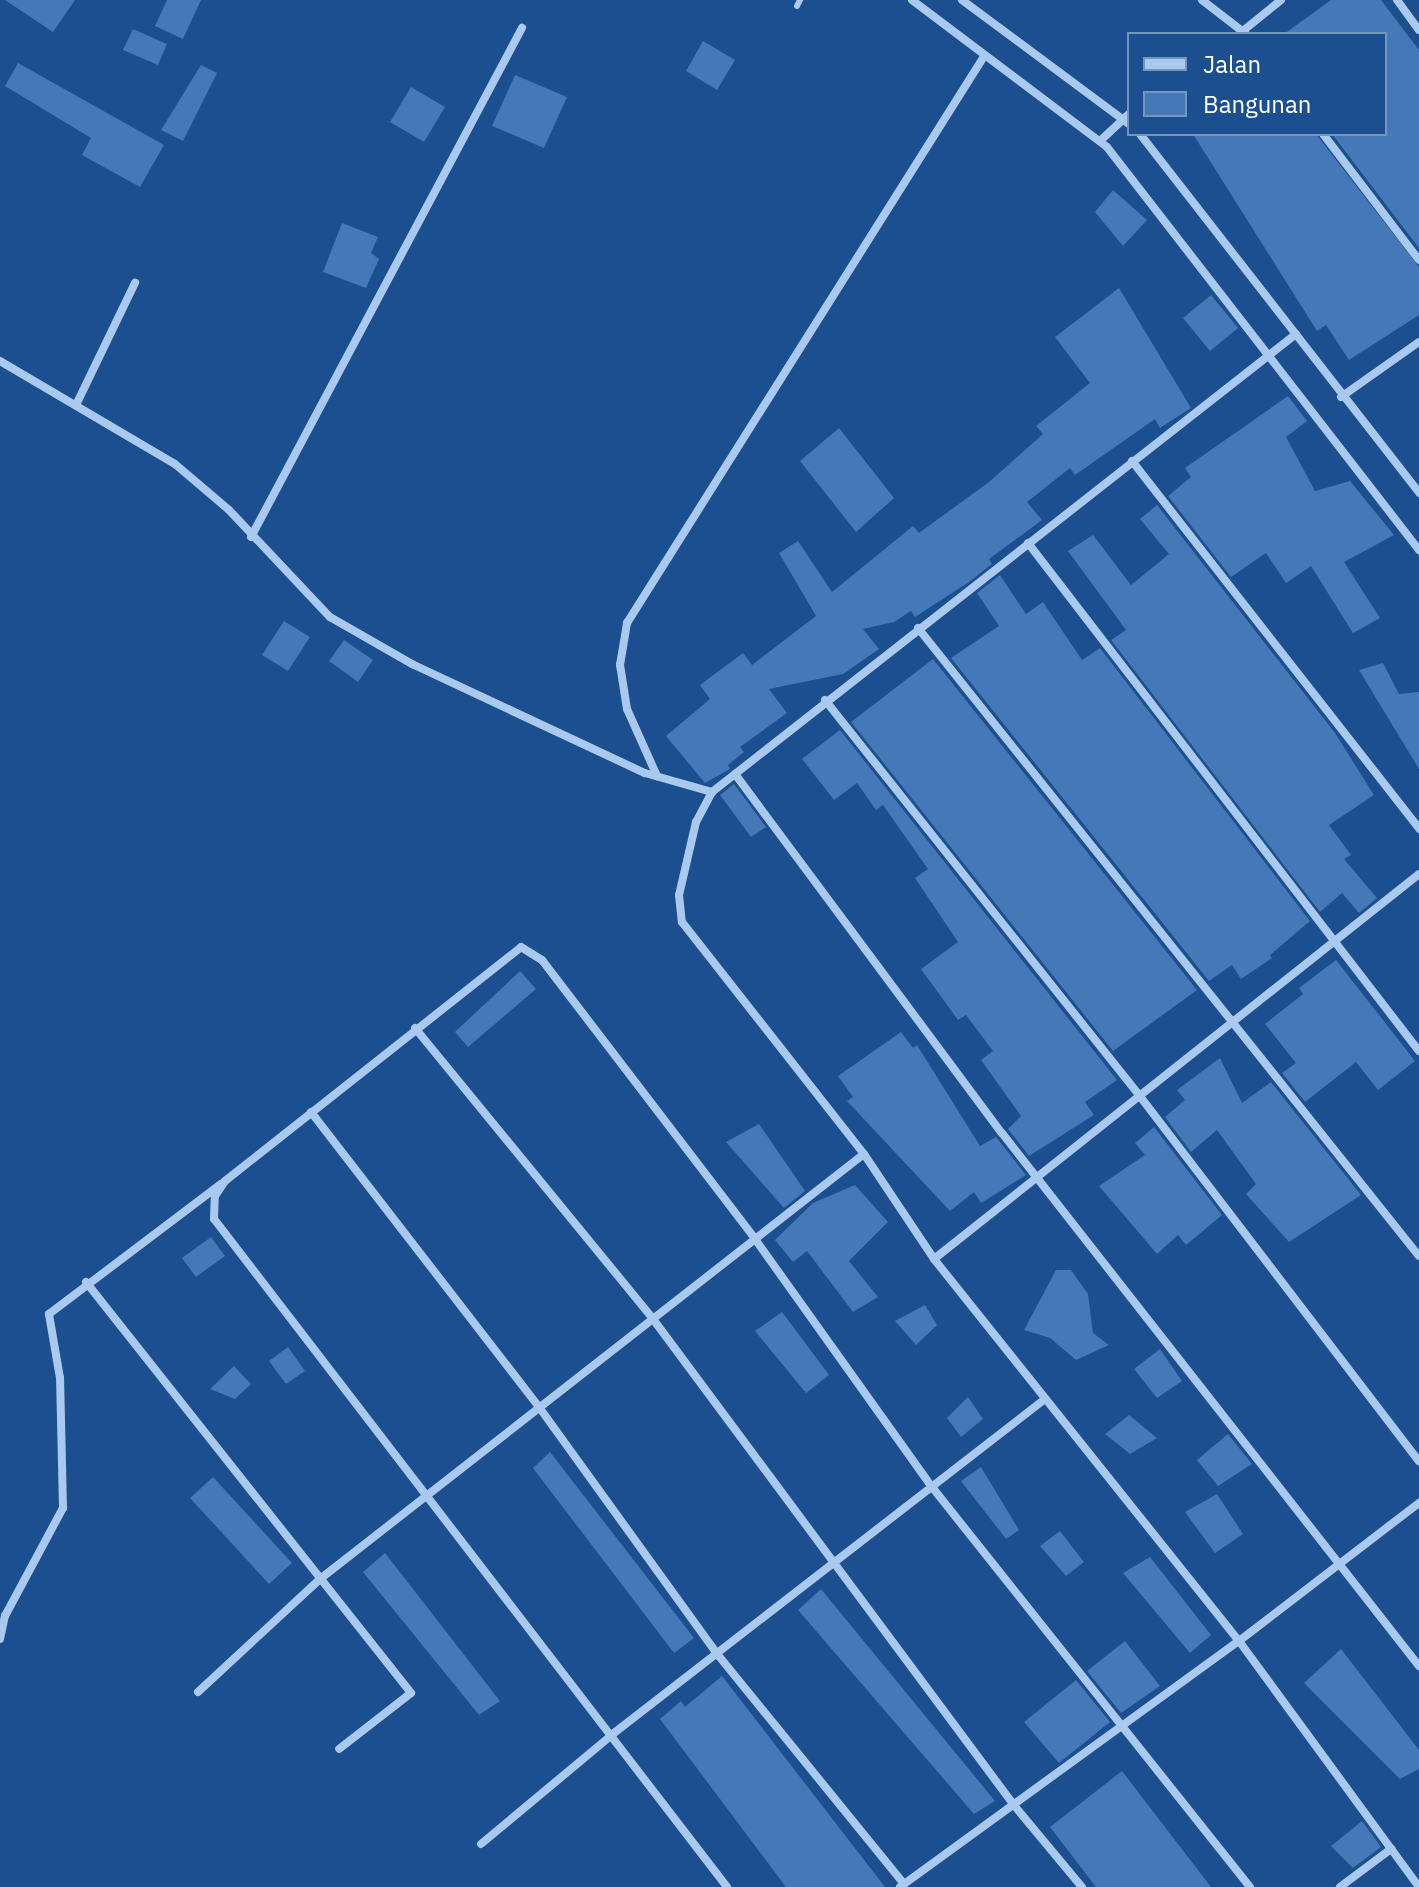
<!DOCTYPE html>
<html>
<head>
<meta charset="utf-8">
<style>
	body { margin:0 }
	#map { position:relative; width:1419px; height:1887px; overflow:hidden; background:#1b4f8f; font-family:"IBM Plex Sans",sans-serif }
	div>[style] { position:absolute }
	.building>* { inset:0; background:#4478b7 }
	.lane>* { height:6px; margin:-3px; padding:0 3px; transform-origin:3px; border-radius:3px; background:#a9c9ee }
	.street>* { height:8px; margin:-4px; padding:0 4px; transform-origin:4px; border-radius:4px; background:#a9c9ee }
	span { translate:-50% -50%; white-space:nowrap; text-align:center; line-height:1.15; -webkit-text-stroke:8px #1b4f8f; paint-order:stroke }
	.legend { position:absolute; left:1127px; top:32px; width:260px; height:104px; box-sizing:border-box; background:#1b4f8f; border:2px solid #7695bc; margin:0; padding:10px 14px; list-style:none; font-size:24px; color:#fff }
	.legend li { display:flex; align-items:center; gap:16px; height:40px }
	.legend b { width:40px; border:2px solid #7695bc }
</style>
</head>
<body>
<div id="map">
	<div class="building">
		<div style="clip-path:polygon(5px 0,75px 0,53px 32px)"></div>
		<div style="clip-path:polygon(167px 0,201px 0,183px 39px,155px 26px)"></div>
		<div style="clip-path:polygon(1331px 0,1381px 0,1419px 50px,1419px 248px,1332px 134px,1385px 134px,1385px 34px,1284px 34px)"></div>
		<div style="clip-path:polygon(133px 29px,167px 44px,158px 65px,123px 50px)"></div>
		<div style="clip-path:polygon(703px 41px,735px 60px,717px 90px,686px 71px)"></div>
		<div style="clip-path:polygon(18px 63px,164px 145px,140px 187px,82px 155px,91px 138px,5px 86px)"></div>
		<div style="clip-path:polygon(201px 65px,217px 73px,183px 141px,161px 130px)"></div>
		<div style="clip-path:polygon(515px 75px,567px 97px,544px 148px,492px 126px)"></div>
		<div style="clip-path:polygon(411px 87px,445px 107px,424px 142px,390px 122px)"></div>
		<div style="clip-path:polygon(1193px 134px,1316px 134px,1419px 267px,1419px 315px,1349px 360px,1326px 325px,1317px 331px)"></div>
		<div style="clip-path:polygon(1113px 190px,1147px 220px,1123px 246px,1095px 212px)"></div>
		<div style="clip-path:polygon(342px 223px,378px 237px,371px 253px,379px 259px,366px 288px,323px 272px)"></div>
		<div style="clip-path:polygon(1119px 288px,1191px 408px,1160px 428px,1155px 419px,1075px 475px,1070px 468px,1027px 502px,1042px 520px,989px 559px,992px 564px,969px 582px,915px 617px,911px 611px,894px 622px,863px 629px,879px 649px,843px 674px,769px 689px,787px 713px,740px 747px,744px 752px,728px 765px,730px 769px,705px 783px,666px 736px,710px 699px,700px 685px,743px 653px,752px 665px,816px 616px,779px 553px,798px 541px,832px 592px,913px 526px,919px 533px,989px 482px,1043px 434px,1036px 426px,1090px 383px,1055px 337px)"></div>
		<div style="clip-path:polygon(1211px 295px,1238px 328px,1210px 351px,1183px 318px)"></div>
		<div style="clip-path:polygon(1288px 396px,1307px 421px,1286px 437px,1315px 491px,1350px 481px,1394px 535px,1344px 562px,1380px 618px,1353px 633px,1311px 566px,1286px 583px,1266px 553px,1231px 577px,1168px 496px,1191px 477px,1185px 468px)"></div>
		<div style="clip-path:polygon(839px 428px,894px 498px,856px 532px,800px 461px)"></div>
		<div style="clip-path:polygon(1157px 505px,1335px 733px,1374px 795px,1329px 825px,1351px 855px,1344px 859px,1377px 898px,1359px 913px,1342px 893px,1320px 912px,1111px 640px,1126px 630px,1068px 551px,1093px 535px,1131px 585px,1169px 554px,1140px 519px)"></div>
		<div style="clip-path:polygon(1000px 575px,1026px 614px,1043px 602px,1082px 660px,1100px 648px,1310px 921px,1270px 955px,1272px 958px,1241px 979px,1232px 965px,1209px 981px,951px 658px,999px 626px,977px 593px)"></div>
		<div style="clip-path:polygon(284px 621px,310px 637px,288px 671px,262px 655px)"></div>
		<div style="clip-path:polygon(344px 640px,373px 660px,358px 682px,329px 661px)"></div>
		<div style="clip-path:polygon(933px 659px,1197px 990px,1113px 1051px,851px 722px)"></div>
		<div style="clip-path:polygon(1383px 663px,1399px 694px,1419px 692px,1419px 769px,1359px 670px)"></div>
		<div style="clip-path:polygon(840px 730px,1117px 1080px,1085px 1102px,1094px 1115px,1029px 1156px,1008px 1129px,1021px 1116px,981px 1060px,993px 1051px,966px 1015px,958px 1020px,921px 969px,958px 942px,915px 878px,928px 869px,883px 805px,876px 810px,857px 783px,834px 800px,802px 759px)"></div>
		<div style="clip-path:polygon(734px 784px,766px 827px,751px 837px,720px 795px)"></div>
		<div style="clip-path:polygon(1336px 960px,1415px 1061px,1378px 1090px,1356px 1062px,1305px 1102px,1282px 1073px,1296px 1063px,1265px 1024px,1303px 994px,1299px 988px)"></div>
		<div style="clip-path:polygon(520px 971px,536px 989px,468px 1047px,455px 1032px)"></div>
		<div style="clip-path:polygon(901px 1032px,913px 1048px,917px 1045px,980px 1146px,996px 1137px,1026px 1175px,981px 1203px,974px 1192px,950px 1211px,847px 1101px,853px 1097px,838px 1076px)"></div>
		<div style="clip-path:polygon(1220px 1058px,1242px 1103px,1271px 1082px,1361px 1195px,1289px 1242px,1246px 1194px,1256px 1184px,1217px 1130px,1191px 1152px,1165px 1117px,1185px 1100px,1177px 1090px)"></div>
		<div style="clip-path:polygon(759px 1124px,805px 1191px,784px 1208px,726px 1142px)"></div>
		<div style="clip-path:polygon(1154px 1127px,1222px 1215px,1186px 1245px,1178px 1235px,1157px 1254px,1099px 1186px,1145px 1155px,1135px 1143px)"></div>
		<div style="clip-path:polygon(855px 1185px,888px 1222px,849px 1261px,878px 1297px,853px 1312px,807px 1251px,793px 1262px,775px 1240px,813px 1203px)"></div>
		<div style="clip-path:polygon(211px 1237px,225px 1256px,196px 1277px,182px 1258px)"></div>
		<div style="clip-path:polygon(1056px 1270px,1071px 1270px,1088px 1294px,1093px 1333px,1109px 1345px,1076px 1360px,1050px 1338px,1024px 1330px)"></div>
		<div style="clip-path:polygon(925px 1305px,937px 1325px,916px 1345px,895px 1321px)"></div>
		<div style="clip-path:polygon(782px 1312px,829px 1375px,806px 1393px,755px 1331px)"></div>
		<div style="clip-path:polygon(288px 1347px,305px 1371px,286px 1384px,269px 1361px)"></div>
		<div style="clip-path:polygon(1160px 1349px,1182px 1381px,1157px 1398px,1134px 1369px)"></div>
		<div style="clip-path:polygon(234px 1366px,251px 1384px,235px 1399px,210px 1389px)"></div>
		<div style="clip-path:polygon(968px 1397px,983px 1419px,961px 1437px,947px 1418px)"></div>
		<div style="clip-path:polygon(1129px 1415px,1157px 1438px,1130px 1454px,1105px 1434px)"></div>
		<div style="clip-path:polygon(1228px 1434px,1252px 1464px,1218px 1486px,1197px 1460px)"></div>
		<div style="clip-path:polygon(550px 1452px,694px 1638px,674px 1653px,533px 1468px)"></div>
		<div style="clip-path:polygon(981px 1467px,1019px 1530px,1006px 1539px,961px 1481px)"></div>
		<div style="clip-path:polygon(213px 1477px,292px 1563px,269px 1584px,190px 1498px)"></div>
		<div style="clip-path:polygon(1217px 1494px,1243px 1534px,1215px 1553px,1185px 1512px)"></div>
		<div style="clip-path:polygon(1060px 1531px,1084px 1562px,1066px 1576px,1040px 1546px)"></div>
		<div style="clip-path:polygon(385px 1553px,500px 1701px,479px 1715px,363px 1572px)"></div>
		<div style="clip-path:polygon(1150px 1557px,1211px 1635px,1190px 1653px,1123px 1573px)"></div>
		<div style="clip-path:polygon(821px 1589px,995px 1801px,974px 1814px,798px 1610px)"></div>
		<div style="clip-path:polygon(1125px 1641px,1160px 1686px,1121px 1713px,1087px 1671px)"></div>
		<div style="clip-path:polygon(1341px 1649px,1419px 1750px,1419px 1769px,1400px 1779px,1304px 1683px)"></div>
		<div style="clip-path:polygon(722px 1676px,885px 1887px,786px 1887px,660px 1719px,681px 1701px,685px 1707px)"></div>
		<div style="clip-path:polygon(1076px 1680px,1110px 1722px,1059px 1763px,1024px 1722px)"></div>
		<div style="clip-path:polygon(1122px 1771px,1211px 1887px,1096px 1887px,1050px 1827px)"></div>
		<div style="clip-path:polygon(1362px 1821px,1381px 1847px,1353px 1868px,1331px 1846px)"></div>
	</div>
	<div class="lane">
		<div style="left:797px;top:6px;width:7px;rotate:-63deg"></div>
	</div>
	<div class="street">
		<div style="left:912px;top:0;width:244px;rotate:37deg"></div>
		<div style="left:1107px;top:147px;width:510px;rotate:52.25deg"></div>
		<div style="left:962px;top:0;width:208px;rotate:36.6deg"></div>
		<div style="left:1202px;top:0;width:56px;rotate:37.7deg"></div>
		<div style="left:1397px;top:0;width:37px;rotate:54deg"></div>
		<div style="left:1239px;top:34px;width:54px;rotate:-39deg"></div>
		<div style="left:1140px;top:134px;width:455px;rotate:52.1deg"></div>
		<div style="left:1323px;top:134px;width:158px;rotate:52.7deg"></div>
		<div style="left:1100px;top:141px;width:40px;rotate:-43deg"></div>
		<div style="left:1296px;top:334px;width:742px;rotate:141.89deg"></div>
		<div style="left:712px;top:792px;width:34px;rotate:118deg"></div>
		<div style="left:696px;top:822px;width:75px;rotate:103.1deg"></div>
		<div style="left:679px;top:895px;width:27px;rotate:84deg"></div>
		<div style="left:682px;top:922px;width:295px;rotate:51.9deg"></div>
		<div style="left:864px;top:1154px;width:126px;rotate:56.3deg"></div>
		<div style="left:934px;top:1259px;width:489px;rotate:51.4deg"></div>
		<div style="left:1239px;top:1641px;width:227px;rotate:-37.5deg"></div>
		<div style="left:0;top:361px;width:203px;rotate:30.5deg"></div>
		<div style="left:175px;top:464px;width:71px;rotate:40.4deg"></div>
		<div style="left:229px;top:510px;width:147px;rotate:46.7deg"></div>
		<div style="left:330px;top:617px;width:95px;rotate:29.8deg"></div>
		<div style="left:412px;top:664px;width:257px;rotate:25.1deg"></div>
		<div style="left:645px;top:773px;width:70px;rotate:15.8deg"></div>
		<div style="left:1341px;top:397px;width:95px;rotate:-35.2deg"></div>
		<div style="left:76px;top:405px;width:136px;rotate:-64.2deg"></div>
		<div style="left:1132px;top:461px;width:467px;rotate:52deg"></div>
		<div style="left:251px;top:537px;width:577px;rotate:-61.97deg"></div>
		<div style="left:1028px;top:543px;width:641px;rotate:52.42deg"></div>
		<div style="left:918px;top:628px;width:803px;rotate:51.42deg"></div>
		<div style="left:825px;top:700px;width:505px;rotate:51.52deg"></div>
		<div style="left:1139px;top:1095px;width:461px;rotate:52.6deg"></div>
		<div style="left:735px;top:774px;width:447px;rotate:53.4deg"></div>
		<div style="left:1002px;top:1133px;width:677px;rotate:51.96deg"></div>
		<div style="left:657px;top:776px;width:73px;rotate:-114.1deg"></div>
		<div style="left:627px;top:709px;width:45px;rotate:-99deg"></div>
		<div style="left:620px;top:665px;width:43px;rotate:-80.5deg"></div>
		<div style="left:627px;top:623px;width:668px;rotate:-57.79deg"></div>
		<div style="left:415px;top:1028px;width:376px;rotate:50.7deg"></div>
		<div style="left:653px;top:1319px;width:604px;rotate:53.41deg"></div>
		<div style="left:1013px;top:1804px;width:108px;rotate:50.3deg"></div>
		<div style="left:311px;top:1112px;width:373px;rotate:52.3deg"></div>
		<div style="left:539px;top:1407px;width:306px;rotate:54.2deg"></div>
		<div style="left:718px;top:1655px;width:295px;rotate:50.9deg"></div>
		<div style="left:934px;top:1259px;width:619px;rotate:-38.44deg"></div>
		<div style="left:86px;top:1282px;width:524px;rotate:51.66deg"></div>
		<div style="left:411px;top:1693px;width:91px;rotate:142.1deg"></div>
		<div style="left:0;top:1639px;width:24px;rotate:-78deg"></div>
		<div style="left:5px;top:1616px;width:123px;rotate:-61.8deg"></div>
		<div style="left:63px;top:1508px;width:130px;rotate:-91.3deg"></div>
		<div style="left:60px;top:1378px;width:65px;rotate:-99.8deg"></div>
		<div style="left:49px;top:1314px;width:216px;rotate:-37.1deg"></div>
		<div style="left:198px;top:1692px;width:166px;rotate:-42.8deg"></div>
		<div style="left:320px;top:1579px;width:690px;rotate:-38deg"></div>
		<div style="left:481px;top:1844px;width:173px;rotate:-39.8deg"></div>
		<div style="left:614px;top:1733px;width:545px;rotate:-37.77deg"></div>
		<div style="left:727px;top:1887px;width:842px;rotate:-127.52deg"></div>
		<div style="left:214px;top:1219px;width:23px;rotate:-88deg"></div>
		<div style="left:215px;top:1196px;width:18px;rotate:-56deg"></div>
		<div style="left:225px;top:1181px;width:377px;rotate:-38.3deg"></div>
		<div style="left:521px;top:947px;width:25px;rotate:32deg"></div>
		<div style="left:542px;top:960px;width:351px;rotate:52.6deg"></div>
		<div style="left:755px;top:1239px;width:305px;rotate:54.5deg"></div>
		<div style="left:932px;top:1487px;width:511px;rotate:51.52deg"></div>
		<div style="left:900px;top:1887px;width:419px;rotate:-36deg"></div>
		<div style="left:1239px;top:1641px;width:305px;rotate:53.8deg"></div>
		<div style="left:1340px;top:1887px;width:64px;rotate:-36.7deg"></div>
	</div>
	<ul class="legend">
	<li><b style="height:10px;background:#a9c9ee"></b>Jalan</li>
	<li><b style="height:22px;background:#4478b7"></b>Bangunan</li>
	</ul>
</div>
</body>
</html>
